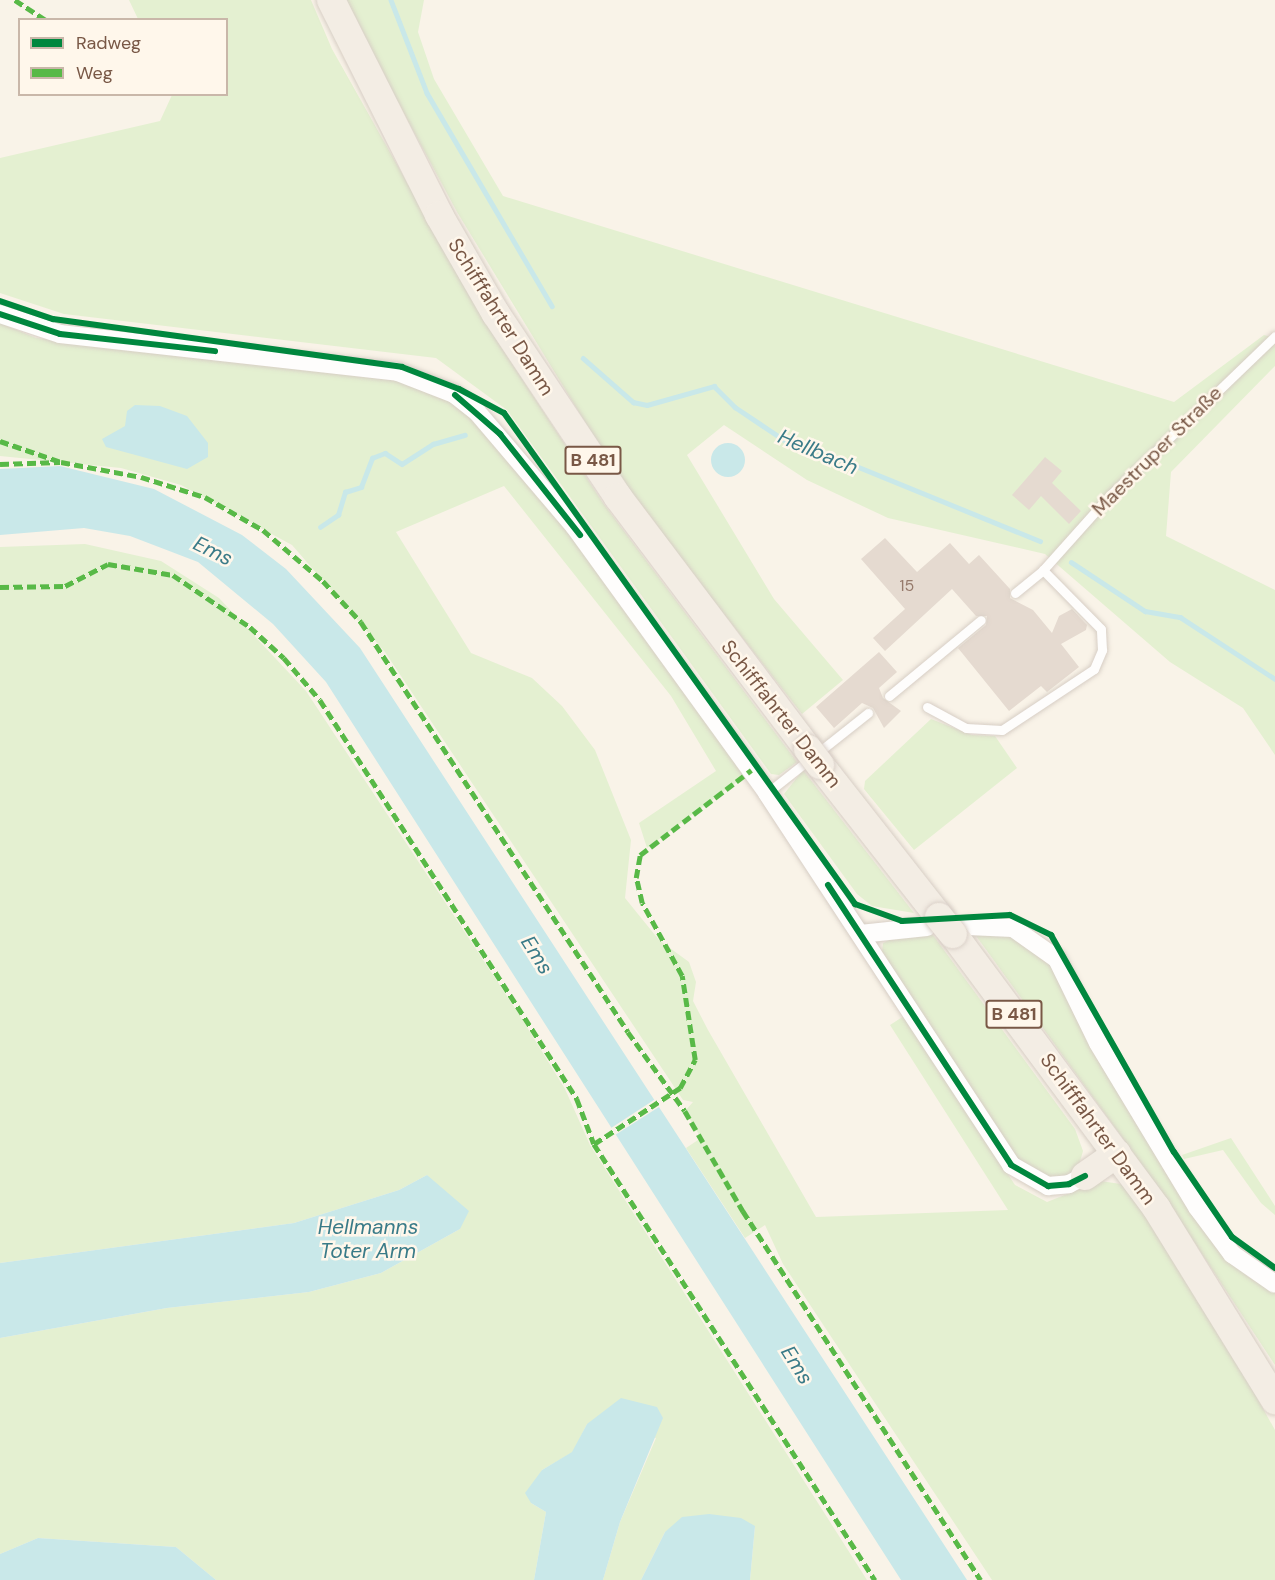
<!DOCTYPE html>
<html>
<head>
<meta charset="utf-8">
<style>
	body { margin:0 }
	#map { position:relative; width:1275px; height:1580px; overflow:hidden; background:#f9f3e8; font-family:"DM Sans",sans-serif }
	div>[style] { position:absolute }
	.green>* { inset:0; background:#e4f0d1 }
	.water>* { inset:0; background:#c9e8e9 }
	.round { border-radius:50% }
	.pier>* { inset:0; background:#f9f3e8 }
	.stream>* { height:4.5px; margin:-2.25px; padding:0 2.25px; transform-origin:2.25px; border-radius:2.25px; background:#c9e8e9 }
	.building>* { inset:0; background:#e5dad0 }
	.roads { filter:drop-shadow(0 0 2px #d7cec5) drop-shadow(0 0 2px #d7cec5) }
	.service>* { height:9px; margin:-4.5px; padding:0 4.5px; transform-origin:4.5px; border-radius:4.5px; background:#fefdfc }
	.minor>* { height:18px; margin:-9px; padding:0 9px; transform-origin:9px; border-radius:9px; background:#fefdfc }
	.primary>* { height:28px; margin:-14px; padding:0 14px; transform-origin:14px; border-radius:14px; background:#f3ede4 }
	.bridges { filter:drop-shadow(0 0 2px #dad0c8) drop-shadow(0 0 2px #dad0c8) }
	.primary-bridge>* { height:28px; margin:-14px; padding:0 14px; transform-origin:14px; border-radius:14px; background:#f3ede4 }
	.quiet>* { height:4.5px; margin-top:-2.25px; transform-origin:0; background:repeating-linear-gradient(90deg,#58b947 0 9px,transparent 0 13.5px) }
	.cycleway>* { height:6px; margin:-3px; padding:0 3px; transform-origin:3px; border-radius:3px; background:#00873e }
	span { translate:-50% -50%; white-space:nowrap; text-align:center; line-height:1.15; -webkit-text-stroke:5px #fff7eb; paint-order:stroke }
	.number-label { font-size:16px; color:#967a6b }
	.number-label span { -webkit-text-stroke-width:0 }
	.shield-label span { padding:2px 4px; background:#fff7eb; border:2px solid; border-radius:4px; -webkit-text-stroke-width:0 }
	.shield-label { font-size:18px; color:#795846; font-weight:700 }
	.street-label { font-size:20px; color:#795846 }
	.water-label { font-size:21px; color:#3a7b88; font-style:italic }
	.legend { position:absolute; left:18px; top:18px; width:210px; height:78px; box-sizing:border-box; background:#fff7eb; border:2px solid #c9b7a9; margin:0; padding:8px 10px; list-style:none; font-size:18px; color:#795846 }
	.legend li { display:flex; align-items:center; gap:12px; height:30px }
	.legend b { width:30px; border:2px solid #c9b7a9 }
</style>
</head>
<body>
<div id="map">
	<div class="green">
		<div style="clip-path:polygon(129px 0,311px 0,332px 49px,490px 330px,603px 503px,797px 762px,779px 775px,771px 774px,507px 410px,436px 358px,64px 314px,0 293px,0 158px,160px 121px,172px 95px,226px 94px,226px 20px,138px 19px)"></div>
		<div style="clip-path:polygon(343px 0,424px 0,418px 32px,434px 79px,503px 196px,1174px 402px,1264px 335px,1275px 338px,1275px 366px,1171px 472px,1166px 536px,1275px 590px,1275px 755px,1243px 708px,1170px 662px,1045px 554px,888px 518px,807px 480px,724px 425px,687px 455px,774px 599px,843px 680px,802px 714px,624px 486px,457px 212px)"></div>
		<div style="clip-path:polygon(0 323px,36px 338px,399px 381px,449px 400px,495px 437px,568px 529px,745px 776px,647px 848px,639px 823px,716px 771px,671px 696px,504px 486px,396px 532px,471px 653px,532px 678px,562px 706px,595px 750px,631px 840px,625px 898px,659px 940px,689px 962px,696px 982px,693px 1001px,708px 1030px,816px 1217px,1008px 1210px,890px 1025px,904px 1016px,1015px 1185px,1047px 1202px,1100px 1181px,1121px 1184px,1137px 1203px,1223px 1337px,1275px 1430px,1275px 1580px,992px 1580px,783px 1264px,765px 1225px,745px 1238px,686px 1148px,701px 1138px,685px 1111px,693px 1102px,683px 1100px,385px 652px,292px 545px,181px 485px,121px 468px,0 456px)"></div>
		<div style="clip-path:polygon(85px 544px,161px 561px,219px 598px,306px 691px,522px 1019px,565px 1089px,590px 1145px,867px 1580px,750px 1580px,755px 1526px,665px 1532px,641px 1580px,603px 1580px,620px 1522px,656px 1438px,587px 1424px,573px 1452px,542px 1470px,531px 1503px,546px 1512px,534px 1580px,216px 1580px,176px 1547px,38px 1538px,0 1554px,0 1338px,167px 1308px,309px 1292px,381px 1273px,460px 1229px,427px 1175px,399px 1190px,294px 1223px,0 1263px,0 547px)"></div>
		<div style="clip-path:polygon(931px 719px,972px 735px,995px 736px,1017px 768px,914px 850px,864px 789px,865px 781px)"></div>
		<div style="clip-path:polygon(803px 770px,914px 913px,872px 906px,857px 894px,784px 794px)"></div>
		<div style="clip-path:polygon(974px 933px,1015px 937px,1053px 965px,1171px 1179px,1275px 1292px,1275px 1365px,1158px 1187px)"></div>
		<div style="clip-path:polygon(933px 935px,1075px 1129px,1083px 1151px,1078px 1168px,1064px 1179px,1042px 1178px,1025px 1170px,882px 952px,883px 943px,898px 936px)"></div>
		<div style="clip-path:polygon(1231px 1138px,1275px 1206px,1275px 1215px,1261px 1203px,1223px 1150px,1184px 1159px,1182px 1155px)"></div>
	</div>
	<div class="water">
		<div style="clip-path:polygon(135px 405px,160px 406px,187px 416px,208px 443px,208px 457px,187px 469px,106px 447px,102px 439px,125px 426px,127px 411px)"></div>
		<div class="round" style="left:711px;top:443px;width:34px;height:34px"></div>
		<div style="clip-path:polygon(60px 466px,154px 489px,242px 535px,286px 569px,360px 648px,967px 1580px,901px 1580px,326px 682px,273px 624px,198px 562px,130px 536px,84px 528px,0 535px,0 469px)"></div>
		<div style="clip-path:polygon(427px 1175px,469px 1211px,460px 1229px,381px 1273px,309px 1292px,167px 1308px,0 1338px,0 1263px,294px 1223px,399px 1190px)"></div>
		<div style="clip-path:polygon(621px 1398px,657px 1407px,663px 1418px,620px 1522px,603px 1580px,534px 1580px,546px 1512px,531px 1503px,525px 1493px,542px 1470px,572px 1452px,587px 1424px)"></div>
		<div style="clip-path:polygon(709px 1514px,741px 1518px,755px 1526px,750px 1580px,641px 1580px,665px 1532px,682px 1517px)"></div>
		<div style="clip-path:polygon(38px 1538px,176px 1547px,216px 1580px,0 1580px,0 1554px)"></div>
	</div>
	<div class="pier">
		<div style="clip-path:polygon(657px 1098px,662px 1105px,612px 1137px,608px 1130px)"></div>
	</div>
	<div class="stream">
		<div style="left:391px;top:0;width:100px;rotate:68.8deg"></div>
		<div style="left:427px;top:93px;width:247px;rotate:59.6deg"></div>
		<div style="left:583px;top:358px;width:67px;rotate:41.3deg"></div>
		<div style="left:633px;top:402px;width:14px;rotate:12deg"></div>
		<div style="left:647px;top:405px;width:70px;rotate:-15.8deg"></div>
		<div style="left:714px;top:386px;width:30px;rotate:45deg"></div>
		<div style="left:735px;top:407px;width:63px;rotate:33.9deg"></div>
		<div style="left:787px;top:442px;width:31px;rotate:15deg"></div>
		<div style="left:817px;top:450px;width:241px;rotate:22.2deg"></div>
		<div style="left:320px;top:527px;width:22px;rotate:-34deg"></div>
		<div style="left:338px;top:515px;width:24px;rotate:-73deg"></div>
		<div style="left:345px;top:492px;width:17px;rotate:-17deg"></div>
		<div style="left:361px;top:487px;width:31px;rotate:-69deg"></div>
		<div style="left:372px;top:458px;width:14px;rotate:-21deg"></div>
		<div style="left:385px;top:453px;width:20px;rotate:33deg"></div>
		<div style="left:402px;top:464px;width:37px;rotate:-33deg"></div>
		<div style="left:433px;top:444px;width:33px;rotate:-16deg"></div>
		<div style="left:1071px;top:562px;width:89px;rotate:33.5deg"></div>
		<div style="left:1145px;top:611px;width:36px;rotate:10deg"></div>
		<div style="left:1180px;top:617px;width:113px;rotate:33.1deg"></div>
	</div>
	<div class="building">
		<div style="clip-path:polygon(1045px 457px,1062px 471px,1052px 483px,1081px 511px,1069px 524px,1041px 496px,1029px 510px,1012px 495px)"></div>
		<div style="clip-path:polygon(885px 538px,917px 572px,950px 543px,969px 564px,979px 555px,1010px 589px,1010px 598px,1033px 610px,1052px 633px,1059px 616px,1072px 609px,1087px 625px,1086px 630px,1061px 644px,1079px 667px,1047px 692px,1041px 686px,1009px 711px,958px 648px,986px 625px,987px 616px,976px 616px,952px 589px,885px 651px,873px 638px,905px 609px,861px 559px)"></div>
		<div style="clip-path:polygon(879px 652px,897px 672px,879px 688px,883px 698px,901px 711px,884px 728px,873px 708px,862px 703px,834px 728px,816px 707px)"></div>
	</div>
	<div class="roads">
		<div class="service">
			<div style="left:1015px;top:593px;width:36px;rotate:-39deg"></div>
			<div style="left:1043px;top:570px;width:101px;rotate:-48.2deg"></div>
			<div style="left:1110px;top:495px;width:229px;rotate:-43.9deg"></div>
			<div style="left:889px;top:696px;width:119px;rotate:-39.6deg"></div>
			<div style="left:927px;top:707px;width:44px;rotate:28.3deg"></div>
			<div style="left:966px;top:728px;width:36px;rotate:3deg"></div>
			<div style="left:1002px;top:730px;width:110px;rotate:-33.5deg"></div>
			<div style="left:1094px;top:669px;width:21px;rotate:-67deg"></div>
			<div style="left:1102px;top:650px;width:21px;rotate:-93deg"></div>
			<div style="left:1101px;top:629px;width:83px;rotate:-134.5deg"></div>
			<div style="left:767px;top:793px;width:129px;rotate:-38.4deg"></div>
		</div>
		<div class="minor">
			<div style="left:0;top:314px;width:63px;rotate:18.4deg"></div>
			<div style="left:60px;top:334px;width:340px;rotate:6.4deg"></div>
			<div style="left:398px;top:372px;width:60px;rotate:21.4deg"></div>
			<div style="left:454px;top:394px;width:29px;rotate:38deg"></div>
			<div style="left:477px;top:412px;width:150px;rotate:49.6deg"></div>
			<div style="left:574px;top:526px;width:329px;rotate:54.1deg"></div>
			<div style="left:767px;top:793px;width:445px;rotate:56.7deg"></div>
			<div style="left:1011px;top:1165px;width:43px;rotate:29.6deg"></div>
			<div style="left:1048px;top:1186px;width:21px;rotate:-5deg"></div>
			<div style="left:1069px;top:1184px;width:18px;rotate:-27deg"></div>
			<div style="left:968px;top:926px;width:45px;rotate:2.5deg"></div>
			<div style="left:1013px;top:928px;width:54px;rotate:35.2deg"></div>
			<div style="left:1057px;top:959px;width:93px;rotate:64deg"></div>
			<div style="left:1098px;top:1043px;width:192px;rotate:58.9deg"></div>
			<div style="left:1197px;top:1207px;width:59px;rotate:53.3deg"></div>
			<div style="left:1232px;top:1254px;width:52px;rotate:34.9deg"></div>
			<div style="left:860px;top:934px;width:67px;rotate:-6deg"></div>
		</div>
		<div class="primary">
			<div style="left:331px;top:0;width:241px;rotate:63.3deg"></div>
			<div style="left:439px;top:215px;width:114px;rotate:60.1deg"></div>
			<div style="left:496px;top:314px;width:220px;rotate:56.3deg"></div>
			<div style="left:618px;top:497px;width:316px;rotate:53deg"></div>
			<div style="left:820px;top:765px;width:193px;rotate:51.9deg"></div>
			<div style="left:953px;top:934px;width:342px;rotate:53.4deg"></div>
			<div style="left:1157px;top:1209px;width:225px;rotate:58.3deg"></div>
			<div style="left:1085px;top:1176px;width:39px;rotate:-35deg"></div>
		</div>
	</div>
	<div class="bridges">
		<div class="primary-bridge">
			<div style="left:808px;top:749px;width:20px;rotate:53deg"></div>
			<div style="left:939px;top:917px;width:22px;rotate:51deg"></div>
		</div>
	</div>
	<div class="quiet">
		<div style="left:15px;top:0;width:37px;rotate:33deg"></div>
		<div style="left:0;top:441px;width:65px;rotate:19deg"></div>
		<div style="left:61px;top:462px;width:81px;rotate:10.6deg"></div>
		<div style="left:141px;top:477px;width:67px;rotate:17.4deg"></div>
		<div style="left:205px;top:497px;width:67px;rotate:29.6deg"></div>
		<div style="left:263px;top:530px;width:79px;rotate:40.4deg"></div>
		<div style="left:323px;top:581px;width:56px;rotate:47.2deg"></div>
		<div style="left:361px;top:622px;width:489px;rotate:56.9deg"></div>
		<div style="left:628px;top:1032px;width:97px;rotate:54.2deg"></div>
		<div style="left:685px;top:1111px;width:116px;rotate:59.9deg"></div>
		<div style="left:743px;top:1211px;width:439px;rotate:57.2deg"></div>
		<div style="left:0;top:464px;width:60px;rotate:-1.9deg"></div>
		<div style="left:0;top:587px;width:65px;rotate:-0.9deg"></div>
		<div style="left:65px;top:586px;width:48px;rotate:-27.1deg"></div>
		<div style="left:108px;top:564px;width:66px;rotate:9.6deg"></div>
		<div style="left:173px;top:575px;width:93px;rotate:34deg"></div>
		<div style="left:250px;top:627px;width:46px;rotate:42.4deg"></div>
		<div style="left:284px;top:658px;width:55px;rotate:49.4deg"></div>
		<div style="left:320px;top:700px;width:475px;rotate:57.2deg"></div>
		<div style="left:577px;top:1099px;width:48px;rotate:69.3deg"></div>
		<div style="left:594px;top:1144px;width:519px;rotate:57.2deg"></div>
		<div style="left:594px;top:1144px;width:103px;rotate:-33.1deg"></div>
		<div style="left:680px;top:1088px;width:32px;rotate:-62deg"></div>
		<div style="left:695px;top:1060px;width:85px;rotate:-98.8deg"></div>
		<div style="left:682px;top:976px;width:83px;rotate:-118.7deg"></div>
		<div style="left:642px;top:903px;width:26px;rotate:-103deg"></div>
		<div style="left:636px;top:878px;width:23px;rotate:-80deg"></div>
		<div style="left:640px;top:855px;width:140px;rotate:-37.4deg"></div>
	</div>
	<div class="cycleway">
		<div style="left:0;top:301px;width:56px;rotate:18.8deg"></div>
		<div style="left:53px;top:319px;width:352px;rotate:7.8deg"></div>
		<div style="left:402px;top:367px;width:61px;rotate:21.1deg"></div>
		<div style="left:459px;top:389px;width:51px;rotate:28.1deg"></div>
		<div style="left:504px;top:413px;width:604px;rotate:54.44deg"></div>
		<div style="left:855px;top:904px;width:50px;rotate:19.9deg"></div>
		<div style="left:902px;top:921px;width:108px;rotate:-3.2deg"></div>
		<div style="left:1010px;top:915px;width:46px;rotate:26deg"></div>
		<div style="left:1051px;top:935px;width:249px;rotate:60.5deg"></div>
		<div style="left:1174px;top:1152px;width:103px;rotate:55.7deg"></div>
		<div style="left:1232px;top:1237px;width:53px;rotate:35.8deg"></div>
		<div style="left:0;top:314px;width:63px;rotate:18.4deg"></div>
		<div style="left:60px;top:334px;width:156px;rotate:6.3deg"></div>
		<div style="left:455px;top:395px;width:60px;rotate:40.9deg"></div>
		<div style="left:500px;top:434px;width:129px;rotate:51.6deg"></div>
		<div style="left:828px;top:885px;width:334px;rotate:56.8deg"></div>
		<div style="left:1011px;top:1165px;width:43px;rotate:29.6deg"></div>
		<div style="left:1048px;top:1186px;width:21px;rotate:-5deg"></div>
		<div style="left:1069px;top:1184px;width:18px;rotate:-27deg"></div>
	</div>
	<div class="number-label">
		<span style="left:907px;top:586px">15</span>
	</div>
	<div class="shield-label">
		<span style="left:593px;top:460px">B 481</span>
		<span style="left:1014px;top:1014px">B 481</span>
	</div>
	<div class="street-label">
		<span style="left:501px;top:317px;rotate:58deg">Schifffahrter Damm</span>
		<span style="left:1157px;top:451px;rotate:-45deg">Maestruper Straße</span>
		<span style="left:781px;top:714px;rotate:52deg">Schifffahrter Damm</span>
		<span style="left:1098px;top:1129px;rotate:54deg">Schifffahrter Damm</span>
	</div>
	<div class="water-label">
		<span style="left:818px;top:452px;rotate:23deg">Hellbach</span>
		<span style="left:213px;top:551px;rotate:26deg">Ems</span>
		<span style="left:537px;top:955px;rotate:58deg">Ems</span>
		<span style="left:368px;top:1239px">Hellmanns<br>Toter Arm</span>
		<span style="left:797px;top:1365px;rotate:58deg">Ems</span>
	</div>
	<ul class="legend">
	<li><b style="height:8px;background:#00873e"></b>Radweg</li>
	<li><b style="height:8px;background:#58b947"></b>Weg</li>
	</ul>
</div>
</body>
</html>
